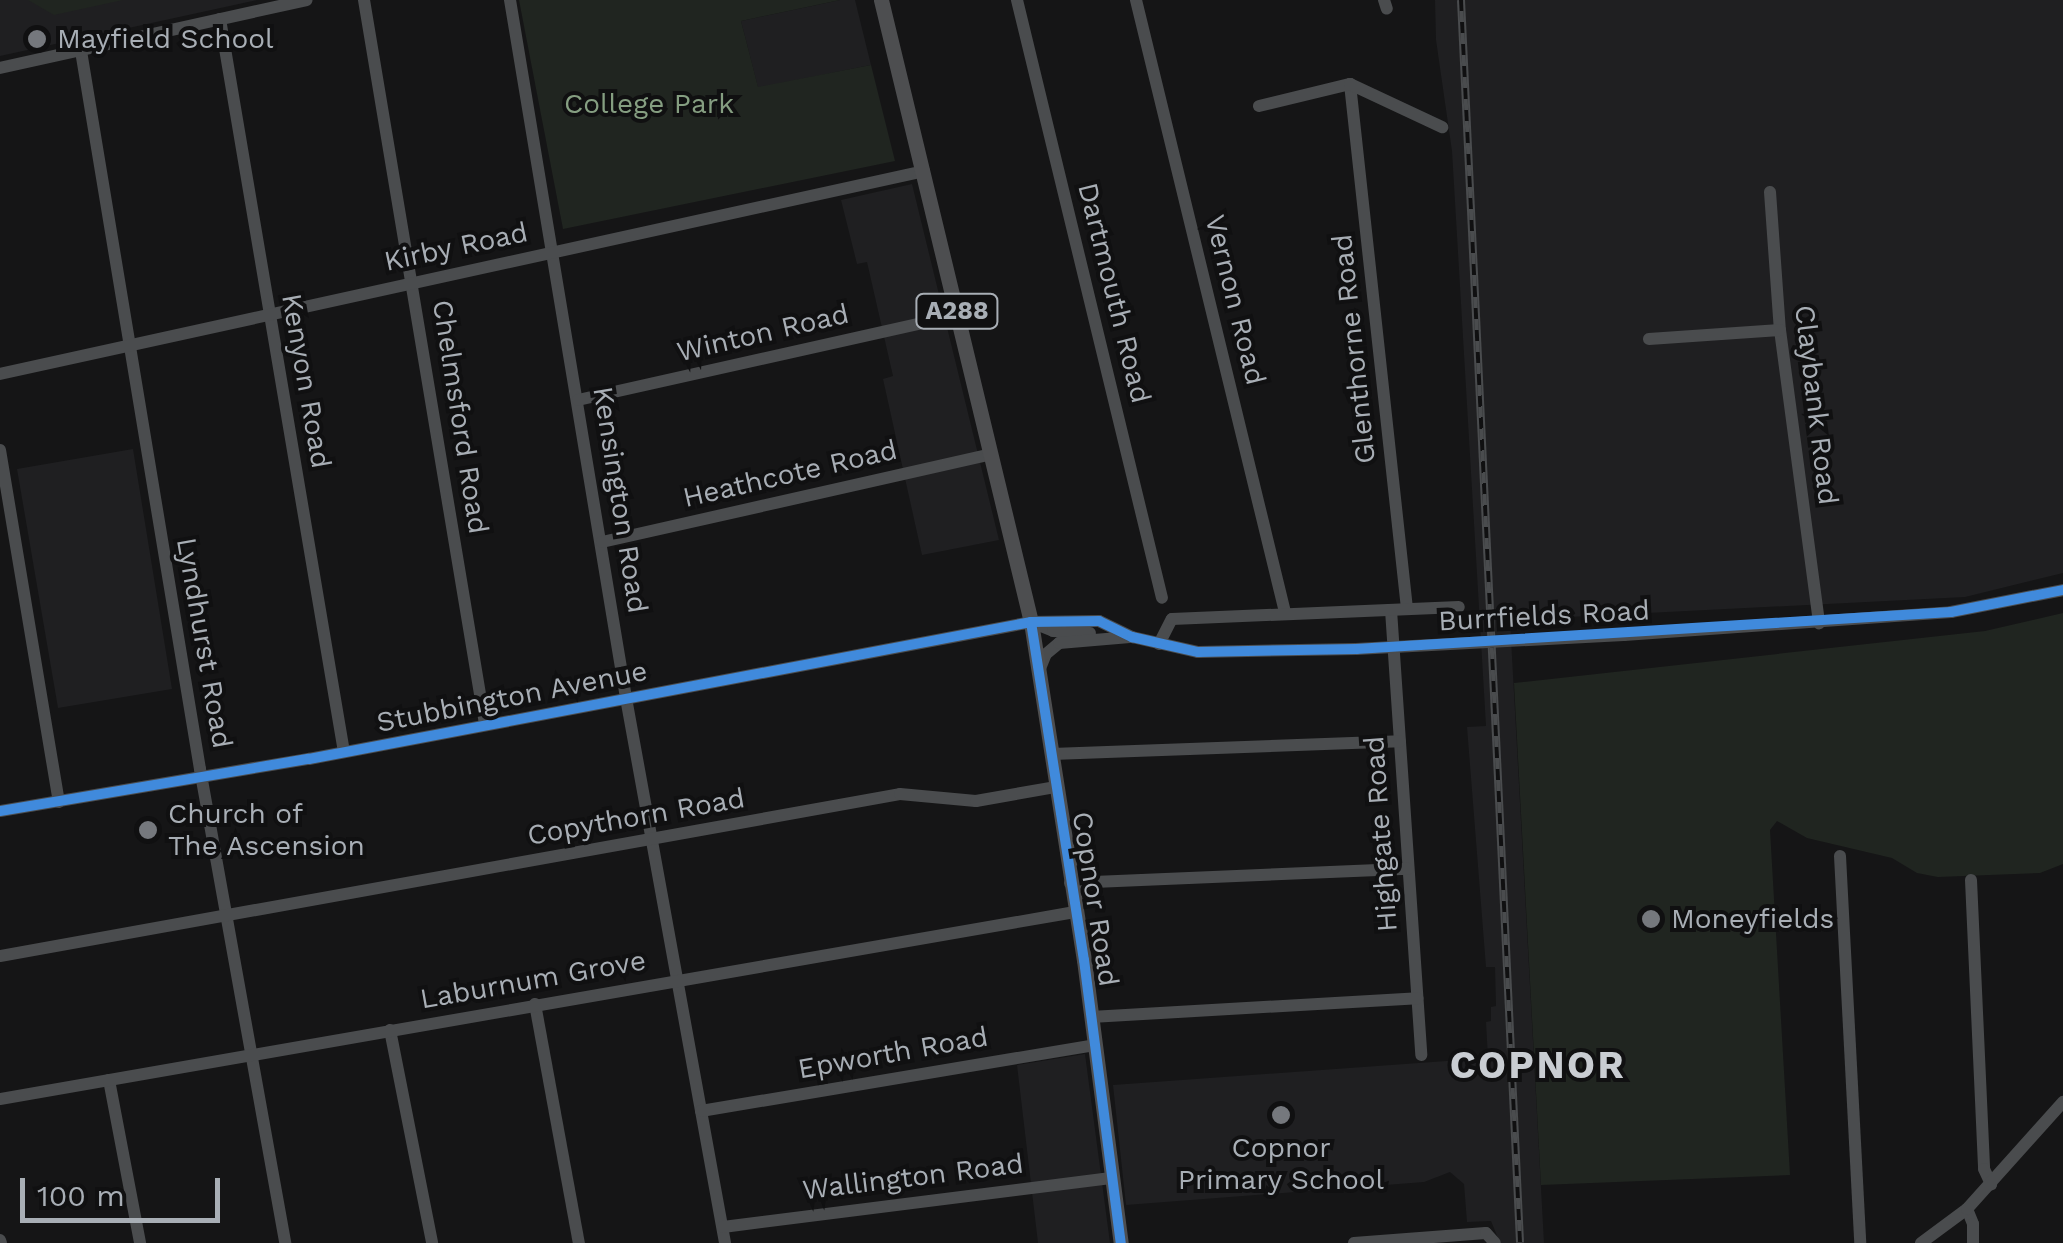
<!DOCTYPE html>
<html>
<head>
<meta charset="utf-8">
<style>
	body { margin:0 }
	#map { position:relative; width:2063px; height:1243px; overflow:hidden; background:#151516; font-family:"Work Sans",sans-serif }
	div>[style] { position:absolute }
	.built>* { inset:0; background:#1f1f21 }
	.green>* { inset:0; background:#202520 }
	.minor>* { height:12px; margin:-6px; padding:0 6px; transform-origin:6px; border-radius:6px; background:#4a4c4e }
	.major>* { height:15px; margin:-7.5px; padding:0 7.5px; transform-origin:7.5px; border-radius:7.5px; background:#4d4e50 }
	.rail>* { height:8px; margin-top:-4px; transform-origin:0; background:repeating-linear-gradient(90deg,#101011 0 11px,#4a4c4e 0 22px); box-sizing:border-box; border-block:2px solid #4a4c4e }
	.minor-bridge>* { height:12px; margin:-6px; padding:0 6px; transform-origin:6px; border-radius:6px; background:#4a4c4e }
	.cycleway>* { height:10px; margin:-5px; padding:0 5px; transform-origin:5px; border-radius:5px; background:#408adc }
	.dots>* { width:28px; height:28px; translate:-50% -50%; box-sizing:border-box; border:5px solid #101011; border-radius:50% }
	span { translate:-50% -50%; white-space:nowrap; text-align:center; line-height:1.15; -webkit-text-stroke:8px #101011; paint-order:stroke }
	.shield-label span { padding:2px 8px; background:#101011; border:2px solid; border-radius:8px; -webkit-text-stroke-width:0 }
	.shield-label { font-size:25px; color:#a8aeb5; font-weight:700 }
	.poi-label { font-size:28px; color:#a8aeb5 }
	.left { translate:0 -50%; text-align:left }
	.park-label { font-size:28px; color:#859e81 }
	.street-label { font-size:28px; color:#a8aeb5 }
	.district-label { font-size:38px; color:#c9cdd2; font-weight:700; letter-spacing:2.5px }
	.scale { position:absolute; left:20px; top:1178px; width:200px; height:45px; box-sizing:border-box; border:5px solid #a8aeb5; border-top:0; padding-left:12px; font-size:30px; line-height:35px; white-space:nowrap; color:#a8aeb5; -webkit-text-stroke:8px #101011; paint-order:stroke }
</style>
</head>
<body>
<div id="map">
	<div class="built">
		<div style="clip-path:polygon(0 0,257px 0,0 56px)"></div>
		<div style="clip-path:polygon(840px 0,855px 0,871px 65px,758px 88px,741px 21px)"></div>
		<div style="clip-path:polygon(1435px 0,2063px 0,2063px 573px,1965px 597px,1510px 620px,1544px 1243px,1500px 1243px,1491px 1221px,1467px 1222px,1464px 1184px,1450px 1172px,1424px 1182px,1126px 1205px,1113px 1085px,1488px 1058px,1486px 1022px,1491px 1021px,1491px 1007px,1496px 1006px,1495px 967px,1486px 967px,1467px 727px,1486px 726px,1452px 151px,1436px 40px)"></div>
		<div style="clip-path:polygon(912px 184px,999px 540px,922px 555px,883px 379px,893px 376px,867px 262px,857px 264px,841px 200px)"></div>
		<div style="clip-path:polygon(133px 449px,172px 689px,58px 708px,17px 469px)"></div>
		<div style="clip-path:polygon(1085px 1054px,1110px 1243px,1038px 1243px,1017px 1065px)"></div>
	</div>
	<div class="green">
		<div style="clip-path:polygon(28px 0,123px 0,54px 15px)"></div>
		<div style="clip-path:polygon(519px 0,840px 0,741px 21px,758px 87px,871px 65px,895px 161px,563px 229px)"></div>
		<div style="clip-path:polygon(2063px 613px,2063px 864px,2040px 873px,1938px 877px,1917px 873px,1892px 858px,1807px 838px,1777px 821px,1770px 830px,1790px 1175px,1541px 1185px,1514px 683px,1985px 631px)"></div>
	</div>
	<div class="minor">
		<div style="left:364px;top:0;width:734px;rotate:80.51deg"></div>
		<div style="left:510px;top:0;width:708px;rotate:80.56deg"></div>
		<div style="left:626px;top:698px;width:554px;rotate:79.7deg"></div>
		<div style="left:1017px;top:0;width:615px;rotate:76.37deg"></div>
		<div style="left:1136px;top:0;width:630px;rotate:76.32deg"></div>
		<div style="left:1384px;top:0;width:9px;rotate:72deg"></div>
		<div style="left:220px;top:19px;width:743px;rotate:80.4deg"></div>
		<div style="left:81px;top:51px;width:728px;rotate:80.59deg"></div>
		<div style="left:200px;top:769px;width:482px;rotate:79.8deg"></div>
		<div style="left:0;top:68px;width:314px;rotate:-12.5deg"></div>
		<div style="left:1350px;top:84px;width:528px;rotate:83.8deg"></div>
		<div style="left:1259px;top:106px;width:94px;rotate:-13.6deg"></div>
		<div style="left:1350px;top:84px;width:102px;rotate:25.1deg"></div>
		<div style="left:1770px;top:192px;width:138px;rotate:85.9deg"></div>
		<div style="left:1780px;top:330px;width:296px;rotate:82.4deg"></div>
		<div style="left:1649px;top:339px;width:131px;rotate:-3.9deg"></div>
		<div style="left:0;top:374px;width:946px;rotate:-12.39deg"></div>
		<div style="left:578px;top:400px;width:389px;rotate:-12.6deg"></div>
		<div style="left:0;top:450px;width:357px;rotate:80.5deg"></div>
		<div style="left:602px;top:542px;width:397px;rotate:-12.7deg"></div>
		<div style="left:1391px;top:610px;width:446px;rotate:86.1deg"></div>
		<div style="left:1036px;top:624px;width:18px;rotate:22deg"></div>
		<div style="left:1053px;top:631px;width:37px;rotate:3deg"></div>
		<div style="left:1624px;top:635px;width:328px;rotate:-4deg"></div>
		<div style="left:1951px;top:612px;width:114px;rotate:-11.1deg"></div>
		<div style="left:1159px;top:644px;width:28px;rotate:-63deg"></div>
		<div style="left:1172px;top:619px;width:287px;rotate:-2.4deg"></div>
		<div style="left:1039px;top:671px;width:18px;rotate:-68deg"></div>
		<div style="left:1046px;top:654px;width:17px;rotate:-40deg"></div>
		<div style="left:1059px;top:643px;width:71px;rotate:-4.8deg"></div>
		<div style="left:1052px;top:754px;width:348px;rotate:-2.1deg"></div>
		<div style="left:0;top:811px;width:313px;rotate:-9.6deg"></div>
		<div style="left:309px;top:759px;width:735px;rotate:-10.74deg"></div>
		<div style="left:1031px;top:622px;width:68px;rotate:-0.8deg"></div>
		<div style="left:1099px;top:621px;width:37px;rotate:26deg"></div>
		<div style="left:1132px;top:637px;width:68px;rotate:12.8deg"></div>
		<div style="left:1198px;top:652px;width:158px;rotate:-1.1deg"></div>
		<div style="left:1840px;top:856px;width:388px;rotate:87deg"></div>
		<div style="left:1971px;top:880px;width:289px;rotate:87.4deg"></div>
		<div style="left:1984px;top:1169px;width:17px;rotate:65deg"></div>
		<div style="left:1070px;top:883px;width:338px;rotate:-2.4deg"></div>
		<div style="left:0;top:956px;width:914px;rotate:-10.2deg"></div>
		<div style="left:900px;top:794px;width:76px;rotate:5.3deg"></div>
		<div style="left:976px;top:801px;width:80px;rotate:-10deg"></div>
		<div style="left:535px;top:1004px;width:243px;rotate:79.6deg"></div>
		<div style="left:1091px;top:1017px;width:327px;rotate:-3.3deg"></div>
		<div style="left:390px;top:1030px;width:217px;rotate:78.8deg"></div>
		<div style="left:109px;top:1080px;width:166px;rotate:79.2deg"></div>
		<div style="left:0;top:1099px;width:1091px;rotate:-9.87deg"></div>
		<div style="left:701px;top:1111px;width:399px;rotate:-9.5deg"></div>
		<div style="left:1967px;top:1209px;width:16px;rotate:68deg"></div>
		<div style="left:1973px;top:1224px;width:19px;rotate:90deg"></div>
		<div style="left:723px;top:1227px;width:389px;rotate:-7.2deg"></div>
		<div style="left:0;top:1240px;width:3px;rotate:72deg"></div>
		<div style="left:1354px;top:1243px;width:132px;rotate:-4.3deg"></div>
		<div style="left:1486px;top:1233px;width:13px;rotate:48deg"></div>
		<div style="left:1921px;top:1243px;width:57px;rotate:-36.5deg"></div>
		<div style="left:1967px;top:1209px;width:144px;rotate:-48.1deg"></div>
	</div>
	<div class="major">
		<div style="left:881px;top:0;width:640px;rotate:76.44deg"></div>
		<div style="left:1031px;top:622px;width:342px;rotate:81.1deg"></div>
		<div style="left:1084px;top:960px;width:285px;rotate:82.6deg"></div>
	</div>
	<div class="rail">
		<div style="left:1461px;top:0;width:1244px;rotate:87.28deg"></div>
	</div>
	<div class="minor-bridge">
		<div style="left:1356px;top:649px;width:268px;rotate:-3deg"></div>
	</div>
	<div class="cycleway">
		<div style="left:1031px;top:622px;width:342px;rotate:81.1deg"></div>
		<div style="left:1084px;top:960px;width:285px;rotate:82.6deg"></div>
		<div style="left:0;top:811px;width:313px;rotate:-9.6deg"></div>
		<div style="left:309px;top:759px;width:735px;rotate:-10.74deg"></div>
		<div style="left:1031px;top:622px;width:68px;rotate:-0.8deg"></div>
		<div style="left:1099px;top:621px;width:37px;rotate:26deg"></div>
		<div style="left:1132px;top:637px;width:68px;rotate:12.8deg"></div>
		<div style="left:1198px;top:652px;width:158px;rotate:-1.1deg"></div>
		<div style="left:1356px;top:649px;width:596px;rotate:-3.56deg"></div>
		<div style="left:1951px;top:612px;width:114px;rotate:-11.1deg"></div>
	</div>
	<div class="dots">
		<div style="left:37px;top:39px;background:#75787d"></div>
		<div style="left:148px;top:830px;background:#75787d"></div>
		<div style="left:1651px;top:919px;background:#75787d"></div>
		<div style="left:1281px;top:1115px;background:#75787d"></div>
	</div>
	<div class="shield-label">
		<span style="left:957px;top:311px">A288</span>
	</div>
	<div class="poi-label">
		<span class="left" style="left:57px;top:39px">Mayfield School</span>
		<span class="left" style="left:168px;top:830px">Church of<br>The Ascension</span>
		<span class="left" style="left:1671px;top:919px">Moneyfields</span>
		<span style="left:1281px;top:1164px">Copnor<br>Primary School</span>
	</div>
	<div class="park-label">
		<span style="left:649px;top:104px">College Park</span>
	</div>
	<div class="street-label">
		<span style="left:456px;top:247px;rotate:-12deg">Kirby Road</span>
		<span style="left:1114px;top:293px;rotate:76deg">Dartmouth Road</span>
		<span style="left:1235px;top:300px;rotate:76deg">Vernon Road</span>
		<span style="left:763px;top:333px;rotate:-13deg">Winton Road</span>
		<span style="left:1354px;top:349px;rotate:-96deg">Glenthorne Road</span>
		<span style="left:306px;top:381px;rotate:80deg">Kenyon Road</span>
		<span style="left:1816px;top:405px;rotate:83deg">Claybank Road</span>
		<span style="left:460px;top:417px;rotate:81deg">Chelmsford Road</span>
		<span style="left:790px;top:474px;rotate:-13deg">Heathcote Road</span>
		<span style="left:620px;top:500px;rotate:81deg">Kensington Road</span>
		<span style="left:1544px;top:616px;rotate:-3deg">Burrfields Road</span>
		<span style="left:204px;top:643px;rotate:80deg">Lyndhurst Road</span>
		<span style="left:512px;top:697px;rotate:-11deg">Stubbington Avenue</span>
		<span style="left:636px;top:817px;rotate:-10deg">Copythorn Road</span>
		<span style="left:1381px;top:834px;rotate:-94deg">Highgate Road</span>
		<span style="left:1095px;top:899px;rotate:81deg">Copnor Road</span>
		<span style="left:533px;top:980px;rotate:-10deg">Laburnum Grove</span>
		<span style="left:893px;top:1053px;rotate:-10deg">Epworth Road</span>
		<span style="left:913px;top:1177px;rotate:-7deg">Wallington Road</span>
	</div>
	<div class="district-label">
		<span style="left:1538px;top:1066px">COPNOR</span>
	</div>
	<div class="scale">100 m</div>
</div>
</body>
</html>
